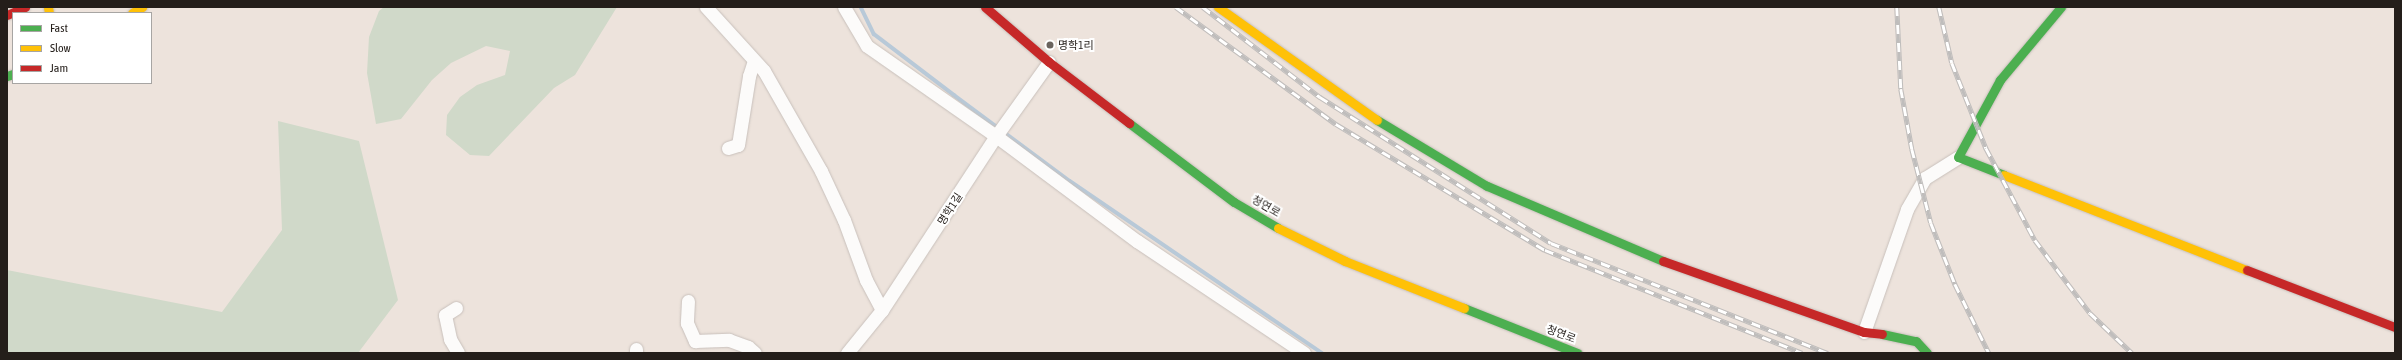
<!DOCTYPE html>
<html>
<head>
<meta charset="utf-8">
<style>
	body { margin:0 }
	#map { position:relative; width:2402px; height:360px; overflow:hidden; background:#ede3dc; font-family:"Asap Condensed","Noto Sans KR",sans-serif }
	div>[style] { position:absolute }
	.green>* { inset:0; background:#d0d9c9 }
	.stream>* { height:3.5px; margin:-1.75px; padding:0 1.75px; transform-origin:1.75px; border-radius:1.75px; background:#b8c9d8 }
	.roads { filter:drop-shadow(0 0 1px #c8c0bb) drop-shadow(0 0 1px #c8c0bb) }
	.street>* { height:13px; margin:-6.5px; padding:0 6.5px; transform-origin:6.5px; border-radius:6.5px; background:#fcfbfa }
	.fast>* { height:9px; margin:-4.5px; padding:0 4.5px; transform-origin:4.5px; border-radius:4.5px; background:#4caf50 }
	.slow>* { height:9px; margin:-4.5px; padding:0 4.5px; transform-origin:4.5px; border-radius:4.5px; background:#ffc107 }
	.jam>* { height:9px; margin:-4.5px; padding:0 4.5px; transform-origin:4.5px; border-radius:4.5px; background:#c62828 }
	.rail>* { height:4.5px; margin-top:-2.25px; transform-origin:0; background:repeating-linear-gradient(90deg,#fff 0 9px,#bfbdbc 0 18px); box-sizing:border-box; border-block:1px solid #bfbdbc }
	.dots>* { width:11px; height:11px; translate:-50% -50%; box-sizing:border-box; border:2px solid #fff; border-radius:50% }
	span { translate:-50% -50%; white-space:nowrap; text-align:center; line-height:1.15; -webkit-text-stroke:4px #fff; paint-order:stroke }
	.poi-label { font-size:11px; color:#241e1a }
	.left { translate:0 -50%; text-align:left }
	.street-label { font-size:11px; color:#241e1a }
	.frame { position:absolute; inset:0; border:8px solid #241e1a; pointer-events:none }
	.legend { position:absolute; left:12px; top:12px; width:140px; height:72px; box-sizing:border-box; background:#fff; border:1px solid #a7a5a3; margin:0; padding:5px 7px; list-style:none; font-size:12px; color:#241e1a }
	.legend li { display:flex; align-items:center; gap:8px; height:20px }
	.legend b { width:20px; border:1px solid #a7a5a3 }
</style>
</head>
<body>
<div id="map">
	<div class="green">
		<div style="clip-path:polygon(384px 7px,617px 7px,575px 75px,554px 88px,489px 156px,470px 155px,446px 135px,447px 115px,460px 97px,477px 85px,505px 75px,510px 51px,486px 46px,451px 63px,432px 80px,401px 119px,376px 124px,367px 73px,369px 37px,379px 11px)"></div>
		<div style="clip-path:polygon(278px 121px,359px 141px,398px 300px,358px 353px,7px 353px,7px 270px,222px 312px,282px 230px)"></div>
	</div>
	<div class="stream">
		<div style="left:861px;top:7px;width:30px;rotate:64deg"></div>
		<div style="left:874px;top:34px;width:101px;rotate:37.3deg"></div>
		<div style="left:954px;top:95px;width:144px;rotate:36.6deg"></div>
		<div style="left:1070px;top:181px;width:305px;rotate:34.3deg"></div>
	</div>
	<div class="roads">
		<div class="street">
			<div style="left:706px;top:7px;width:86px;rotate:47.8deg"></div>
			<div style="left:764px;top:71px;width:115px;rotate:60.3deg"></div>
			<div style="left:821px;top:171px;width:54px;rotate:64.9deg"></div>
			<div style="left:844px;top:220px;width:64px;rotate:69.9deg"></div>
			<div style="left:866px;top:280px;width:34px;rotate:62deg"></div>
			<div style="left:844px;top:7px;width:45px;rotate:59.5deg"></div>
			<div style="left:867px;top:46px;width:157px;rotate:34.9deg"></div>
			<div style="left:996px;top:136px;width:176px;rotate:36.7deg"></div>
			<div style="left:1137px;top:241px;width:201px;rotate:33.8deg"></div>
			<div style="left:728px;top:148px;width:10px;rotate:-17deg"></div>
			<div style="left:738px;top:145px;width:70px;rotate:-80.9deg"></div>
			<div style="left:749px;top:76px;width:16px;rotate:-72deg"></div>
			<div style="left:688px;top:301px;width:22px;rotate:93deg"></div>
			<div style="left:687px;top:323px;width:20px;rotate:66deg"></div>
			<div style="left:695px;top:341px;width:34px;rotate:-2deg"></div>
			<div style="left:729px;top:340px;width:20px;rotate:20deg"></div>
			<div style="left:748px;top:347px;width:9px;rotate:41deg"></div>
			<div style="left:456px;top:308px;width:13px;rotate:148deg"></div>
			<div style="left:445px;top:315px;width:25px;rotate:78deg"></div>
			<div style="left:450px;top:339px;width:16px;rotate:60deg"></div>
			<div style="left:1864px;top:332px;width:130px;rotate:-70.7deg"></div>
			<div style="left:1907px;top:209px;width:36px;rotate:-60deg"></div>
			<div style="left:1925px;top:178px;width:39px;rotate:-32deg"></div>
			<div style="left:636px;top:349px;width:4px;rotate:90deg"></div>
			<div style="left:847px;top:353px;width:55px;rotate:-50.9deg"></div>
			<div style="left:882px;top:310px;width:208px;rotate:-56.8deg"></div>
			<div style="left:996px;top:136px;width:91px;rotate:-54.4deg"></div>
		</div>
		<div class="fast">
			<div style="left:7px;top:76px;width:6px;rotate:-18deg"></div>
			<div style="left:1377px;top:120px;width:128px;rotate:31deg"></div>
			<div style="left:1487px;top:186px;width:191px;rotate:23.1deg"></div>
			<div style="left:1129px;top:123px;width:131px;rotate:37deg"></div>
			<div style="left:1234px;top:202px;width:51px;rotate:30.6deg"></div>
			<div style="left:2004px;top:175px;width:49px;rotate:-158.6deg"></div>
			<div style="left:1958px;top:157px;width:88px;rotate:-61.4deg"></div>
			<div style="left:2000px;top:80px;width:95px;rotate:-50.1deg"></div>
			<div style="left:1464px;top:308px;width:122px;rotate:21.7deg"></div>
			<div style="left:1882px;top:334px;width:35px;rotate:12deg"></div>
			<div style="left:1916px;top:341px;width:16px;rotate:47deg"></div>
		</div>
		<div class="slow">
			<div style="left:48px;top:7px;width:6px;rotate:81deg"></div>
			<div style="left:1218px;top:7px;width:195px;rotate:35.4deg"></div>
			<div style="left:132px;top:13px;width:12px;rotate:-31deg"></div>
			<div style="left:2004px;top:175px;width:261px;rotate:21.4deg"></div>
			<div style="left:1278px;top:228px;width:75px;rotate:26.2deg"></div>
			<div style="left:1345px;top:261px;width:128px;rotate:21.6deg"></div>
		</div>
		<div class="jam">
			<div style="left:985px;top:7px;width:84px;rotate:40.7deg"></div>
			<div style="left:1049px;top:62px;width:101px;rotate:37.3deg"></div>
			<div style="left:7px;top:15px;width:20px;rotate:-24deg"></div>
			<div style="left:1663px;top:261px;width:213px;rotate:19.5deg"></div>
			<div style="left:1864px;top:332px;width:18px;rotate:6deg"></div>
			<div style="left:2247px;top:270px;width:159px;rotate:21.1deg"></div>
		</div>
	</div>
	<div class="rail">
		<div style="left:1176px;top:7px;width:198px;rotate:36.2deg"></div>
		<div style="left:1336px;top:124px;width:244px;rotate:31.1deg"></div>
		<div style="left:1545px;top:250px;width:277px;rotate:21.8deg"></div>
		<div style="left:1203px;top:7px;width:148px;rotate:37.6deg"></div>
		<div style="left:1320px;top:97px;width:273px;rotate:32.3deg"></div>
		<div style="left:1551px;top:243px;width:298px;rotate:21.7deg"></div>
		<div style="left:1897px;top:7px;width:82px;rotate:87.2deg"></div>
		<div style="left:1901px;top:89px;width:61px;rotate:79.6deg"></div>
		<div style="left:1912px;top:149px;width:76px;rotate:75.6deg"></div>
		<div style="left:1931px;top:223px;width:66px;rotate:68.5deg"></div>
		<div style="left:1955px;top:284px;width:77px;rotate:63.8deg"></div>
		<div style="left:1939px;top:7px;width:57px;rotate:76.9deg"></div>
		<div style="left:1952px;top:63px;width:92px;rotate:68.2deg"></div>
		<div style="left:1986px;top:148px;width:104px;rotate:62deg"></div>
		<div style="left:2035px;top:240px;width:91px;rotate:53deg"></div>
		<div style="left:2090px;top:313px;width:58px;rotate:43.6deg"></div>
	</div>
	<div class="dots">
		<div style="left:1050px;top:45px;background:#6a635e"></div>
	</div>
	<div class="poi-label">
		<span class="left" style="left:1058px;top:45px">명학1리</span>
	</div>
	<div class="street-label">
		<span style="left:1266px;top:206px;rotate:30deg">청연로</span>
		<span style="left:950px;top:209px;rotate:-57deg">명학1길</span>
		<span style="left:1561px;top:334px;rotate:21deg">청연로</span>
	</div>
	<div class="frame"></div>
	<ul class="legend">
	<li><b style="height:5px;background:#4caf50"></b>Fast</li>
	<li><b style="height:5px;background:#ffc107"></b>Slow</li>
	<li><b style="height:5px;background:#c62828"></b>Jam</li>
	</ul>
</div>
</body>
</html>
